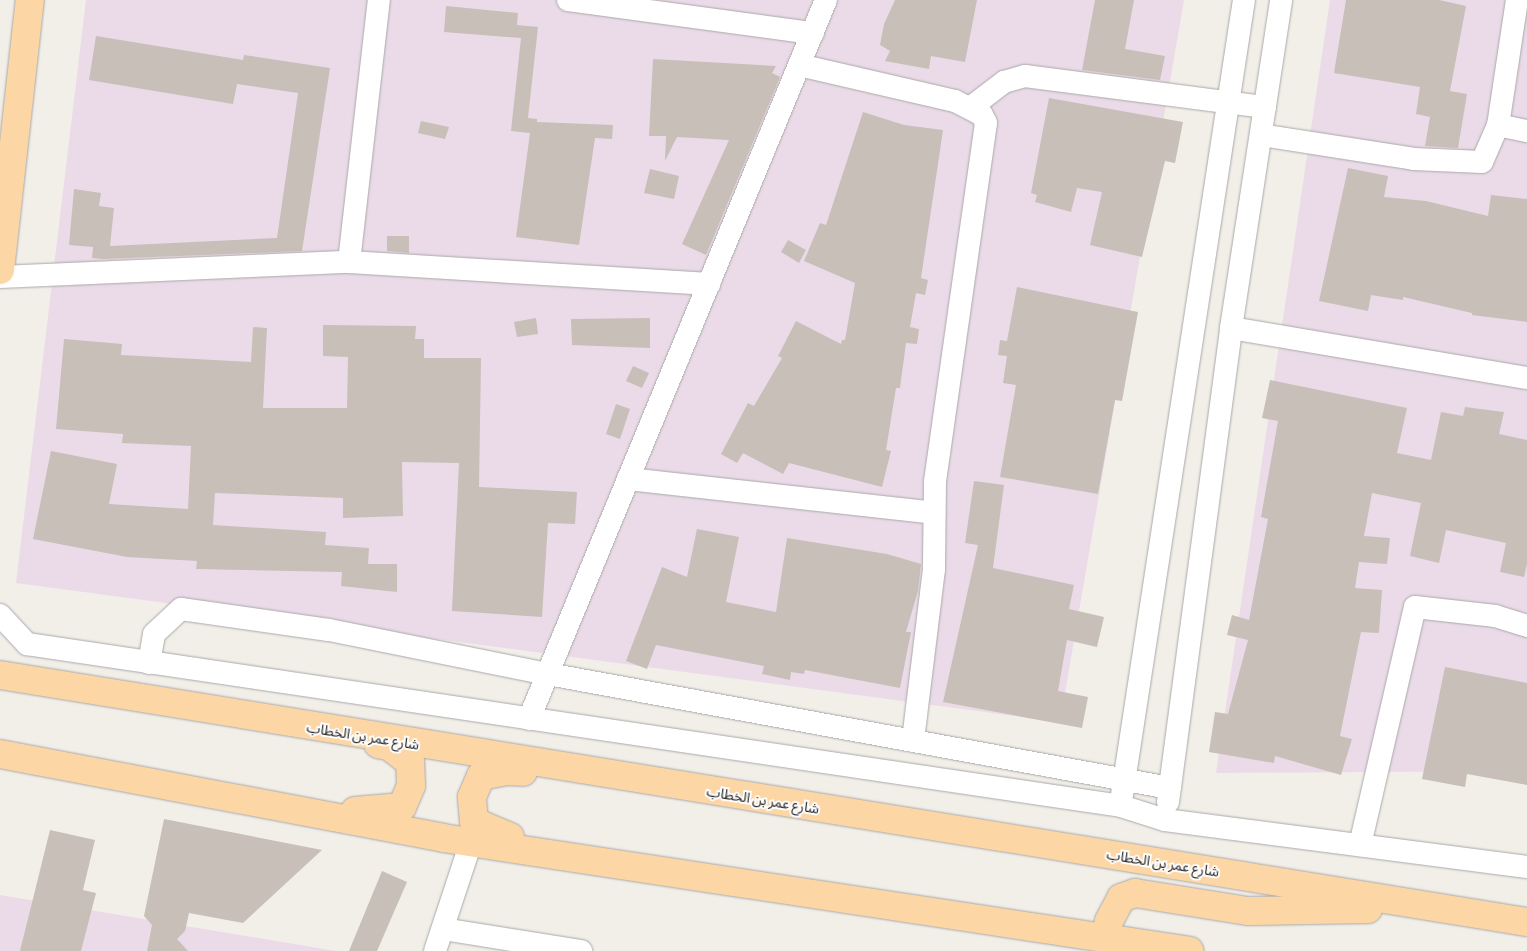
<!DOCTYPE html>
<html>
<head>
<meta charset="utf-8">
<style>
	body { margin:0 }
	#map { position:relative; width:1527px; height:951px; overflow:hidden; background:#f2efe9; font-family:Commissioner,"Noto Sans Arabic",sans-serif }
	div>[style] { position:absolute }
	.industrial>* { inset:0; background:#ebdbe8 }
	.building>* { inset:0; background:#c7bfb8 }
	.roads { filter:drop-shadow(0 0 1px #a9a9a9) drop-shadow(0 0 1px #a9a9a9) }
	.minor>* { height:22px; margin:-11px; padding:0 11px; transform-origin:11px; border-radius:11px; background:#fff }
	.major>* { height:28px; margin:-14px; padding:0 14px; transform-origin:14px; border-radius:14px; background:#fcd6a4 }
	span { translate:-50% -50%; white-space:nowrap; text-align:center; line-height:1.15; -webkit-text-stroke:4px #fff; paint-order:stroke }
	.street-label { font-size:14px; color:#222 }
</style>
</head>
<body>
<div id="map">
	<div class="industrial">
		<div style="clip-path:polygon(86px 0,1184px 0,1060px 722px,16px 583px)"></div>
		<div style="clip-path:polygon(1330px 0,1527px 0,1527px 773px,1510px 771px,1216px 773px)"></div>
		<div style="clip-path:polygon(0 895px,336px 951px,0 951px)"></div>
	</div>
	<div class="building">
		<div style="clip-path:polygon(895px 0,977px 0,965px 62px,931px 56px,929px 69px,885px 61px,890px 51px,880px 45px,884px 24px)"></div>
		<div style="clip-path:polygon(1095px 0,1134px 0,1125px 49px,1165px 56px,1160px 80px,1082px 70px)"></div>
		<div style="clip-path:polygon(1346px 0,1439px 0,1466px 6px,1450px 91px,1467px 94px,1458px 148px,1425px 146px,1430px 117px,1416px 114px,1420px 87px,1334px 73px)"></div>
		<div style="clip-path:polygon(446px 6px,518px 13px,517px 25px,538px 27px,528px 118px,537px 119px,537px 122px,613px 125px,612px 139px,595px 138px,579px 245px,516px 237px,530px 133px,511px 131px,521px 38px,444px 32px)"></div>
		<div style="clip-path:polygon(96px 36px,243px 60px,244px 55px,330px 68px,302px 251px,103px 259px,92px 258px,93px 247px,69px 245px,74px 189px,101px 193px,99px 206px,114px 208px,110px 246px,277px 238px,298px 93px,237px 84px,233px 104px,89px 80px)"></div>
		<div style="clip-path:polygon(653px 59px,776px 66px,772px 73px,780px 77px,706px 255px,682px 244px,729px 140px,677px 137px,665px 161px,666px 136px,649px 136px)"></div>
		<div style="clip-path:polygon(1049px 98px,1183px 122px,1175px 163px,1165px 161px,1142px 257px,1090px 245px,1102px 192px,1077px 188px,1071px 212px,1035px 202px,1037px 195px,1031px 193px)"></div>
		<div style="clip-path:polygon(863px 112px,904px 125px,943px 130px,921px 278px,928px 280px,925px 295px,916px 293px,910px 327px,919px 329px,917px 344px,906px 343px,900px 388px,896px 388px,886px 450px,891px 451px,882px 487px,789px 463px,783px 474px,743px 453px,737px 463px,721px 454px,748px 403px,754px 406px,782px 358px,778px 356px,796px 321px,841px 344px,842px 340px,845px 340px,855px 283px,804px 261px,820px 223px,826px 225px)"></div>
		<div style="clip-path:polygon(421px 121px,449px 127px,445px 139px,418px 133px)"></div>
		<div style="clip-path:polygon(1348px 168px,1388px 176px,1384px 197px,1426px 201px,1488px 216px,1491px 195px,1527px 199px,1527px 322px,1472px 315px,1472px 313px,1403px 297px,1403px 300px,1371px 295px,1368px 311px,1319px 301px)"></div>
		<div style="clip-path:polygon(650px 169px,679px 176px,674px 199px,644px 193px)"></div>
		<div style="clip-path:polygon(387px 236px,409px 236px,409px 253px,387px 251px)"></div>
		<div style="clip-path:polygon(788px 240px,806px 250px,799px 263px,781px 252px)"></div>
		<div style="clip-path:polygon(1017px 287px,1138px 312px,1122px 401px,1115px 400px,1098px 494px,1000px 477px,1016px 385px,1003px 383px,1007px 356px,998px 355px,1000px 340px,1007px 341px)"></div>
		<div style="clip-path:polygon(536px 318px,538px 334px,517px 337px,514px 322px)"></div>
		<div style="clip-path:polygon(650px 318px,650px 348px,572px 345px,571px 319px)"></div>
		<div style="clip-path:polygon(323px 325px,416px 326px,415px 339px,424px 339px,424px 358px,481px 358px,479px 487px,577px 492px,575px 524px,548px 523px,542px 617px,452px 611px,459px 463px,402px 462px,403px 516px,343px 518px,343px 498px,215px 493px,213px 525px,326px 532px,325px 545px,369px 548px,368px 564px,397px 564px,397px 592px,341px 586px,342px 572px,196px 569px,197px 561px,127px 557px,33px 539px,51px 451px,117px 464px,109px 504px,188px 509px,191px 446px,122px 443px,123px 434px,56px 429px,64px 339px,122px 344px,121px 355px,251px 362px,253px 327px,267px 328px,263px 408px,347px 408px,348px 357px,323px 356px)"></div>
		<div style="clip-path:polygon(633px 366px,649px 373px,642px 388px,626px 381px)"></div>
		<div style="clip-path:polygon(1270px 380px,1407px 408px,1397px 453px,1431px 460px,1441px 412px,1463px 416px,1465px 407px,1504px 412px,1499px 434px,1527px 440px,1527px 564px,1524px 577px,1500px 572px,1506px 543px,1446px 530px,1439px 563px,1410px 556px,1421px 503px,1372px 493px,1364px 536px,1390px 538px,1387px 564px,1359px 562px,1355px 588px,1382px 590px,1379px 633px,1361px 632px,1340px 736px,1352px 739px,1341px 775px,1275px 756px,1274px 763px,1209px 752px,1215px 712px,1228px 714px,1248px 640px,1227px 635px,1232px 615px,1249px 620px,1268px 519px,1261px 517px,1278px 421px,1262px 418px)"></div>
		<div style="clip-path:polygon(616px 404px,630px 409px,620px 439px,606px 434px)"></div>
		<div style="clip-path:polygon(974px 481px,1004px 485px,993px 568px,1074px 585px,1069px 609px,1104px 617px,1097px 647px,1067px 640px,1058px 691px,1088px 697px,1082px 728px,943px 702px,978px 545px,965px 543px)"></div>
		<div style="clip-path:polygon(697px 529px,739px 537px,726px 602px,776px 612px,787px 538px,887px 554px,921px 564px,918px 591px,906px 632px,911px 632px,900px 688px,805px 670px,804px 674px,791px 672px,790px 680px,762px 674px,764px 666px,656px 645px,647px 669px,626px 661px,662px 567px,687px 577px)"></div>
		<div style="clip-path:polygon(1445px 667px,1527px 683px,1527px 785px,1467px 774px,1465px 787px,1422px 779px)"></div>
		<div style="clip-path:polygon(164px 819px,322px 850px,243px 923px,189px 913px,185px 931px,177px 939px,188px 951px,147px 951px,152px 925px,144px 916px)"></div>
		<div style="clip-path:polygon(50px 830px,95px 840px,83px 890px,96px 893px,81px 951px,20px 951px)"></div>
		<div style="clip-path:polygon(382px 871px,407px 882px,377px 951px,349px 951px)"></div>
	</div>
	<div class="roads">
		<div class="minor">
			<div style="left:568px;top:0;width:247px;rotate:7.7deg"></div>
			<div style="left:1517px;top:0;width:126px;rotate:98.6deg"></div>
			<div style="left:1498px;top:125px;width:30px;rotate:12deg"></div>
			<div style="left:799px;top:65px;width:160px;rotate:13deg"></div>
			<div style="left:955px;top:101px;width:30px;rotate:27deg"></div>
			<div style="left:982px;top:115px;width:9px;rotate:63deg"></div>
			<div style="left:986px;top:123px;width:363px;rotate:98.1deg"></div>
			<div style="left:935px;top:482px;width:87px;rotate:90.7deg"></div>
			<div style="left:934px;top:569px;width:173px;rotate:97deg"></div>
			<div style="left:970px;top:108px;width:43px;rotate:-37.4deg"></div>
			<div style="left:1004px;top:82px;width:22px;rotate:-16deg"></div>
			<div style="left:1025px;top:76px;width:242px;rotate:7.4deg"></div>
			<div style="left:1261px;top:135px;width:155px;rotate:8.9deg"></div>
			<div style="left:1414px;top:159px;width:68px;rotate:2.5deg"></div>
			<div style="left:1482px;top:162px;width:40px;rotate:-66.6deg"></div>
			<div style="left:349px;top:262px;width:264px;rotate:-83.5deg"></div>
			<div style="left:0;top:277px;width:349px;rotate:-2.5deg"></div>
			<div style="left:349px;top:262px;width:361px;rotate:3.5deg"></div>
			<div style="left:1231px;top:328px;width:300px;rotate:9.6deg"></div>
			<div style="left:628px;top:479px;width:308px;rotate:6.3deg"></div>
			<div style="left:0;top:615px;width:40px;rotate:47deg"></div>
			<div style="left:27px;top:644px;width:1106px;rotate:8.42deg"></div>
			<div style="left:1121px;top:806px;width:46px;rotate:17.7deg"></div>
			<div style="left:1165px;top:820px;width:365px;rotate:7.4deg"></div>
			<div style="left:149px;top:663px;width:29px;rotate:-80deg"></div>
			<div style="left:154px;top:634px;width:37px;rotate:-43deg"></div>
			<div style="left:181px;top:609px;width:149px;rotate:8.1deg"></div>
			<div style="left:329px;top:630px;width:223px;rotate:11.4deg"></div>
			<div style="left:548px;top:674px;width:632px;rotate:10.39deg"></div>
			<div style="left:529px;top:719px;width:778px;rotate:-67.56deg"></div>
			<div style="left:1122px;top:795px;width:804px;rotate:-81.28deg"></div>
			<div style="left:1168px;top:802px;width:478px;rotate:-82.4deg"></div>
			<div style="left:1231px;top:328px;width:332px;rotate:-81.3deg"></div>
			<div style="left:1360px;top:845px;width:244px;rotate:-77deg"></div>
			<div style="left:1415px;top:607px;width:81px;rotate:6.4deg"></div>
			<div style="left:1495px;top:616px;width:34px;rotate:17deg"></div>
			<div style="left:443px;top:929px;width:140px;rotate:9.1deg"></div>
			<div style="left:435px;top:951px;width:115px;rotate:-71.7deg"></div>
		</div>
		<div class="major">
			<div style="left:0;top:270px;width:272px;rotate:-83.7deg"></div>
			<div style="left:0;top:675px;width:1547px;rotate:9.19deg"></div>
			<div style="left:0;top:754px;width:451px;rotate:10.7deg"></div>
			<div style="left:443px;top:838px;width:755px;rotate:8.6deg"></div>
			<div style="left:355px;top:811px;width:47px;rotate:-4.9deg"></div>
			<div style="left:402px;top:807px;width:23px;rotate:-67deg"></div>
			<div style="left:411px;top:786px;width:24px;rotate:-92deg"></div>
			<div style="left:410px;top:762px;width:26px;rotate:-143deg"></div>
			<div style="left:389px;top:746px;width:11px;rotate:-170deg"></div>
			<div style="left:510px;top:837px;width:39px;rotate:-157deg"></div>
			<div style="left:474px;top:822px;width:25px;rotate:-95deg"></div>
			<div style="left:472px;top:797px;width:23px;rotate:-67deg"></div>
			<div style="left:481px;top:776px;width:25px;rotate:-11deg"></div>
			<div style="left:506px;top:771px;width:17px;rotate:3deg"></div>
			<div style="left:1106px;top:938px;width:17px;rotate:-80deg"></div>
			<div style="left:1109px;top:921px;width:26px;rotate:-62deg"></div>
			<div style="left:1121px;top:898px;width:15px;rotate:-20deg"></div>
			<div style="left:1135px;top:893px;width:114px;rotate:9.1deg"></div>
			<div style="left:1248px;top:911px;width:120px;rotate:-1deg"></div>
		</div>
	</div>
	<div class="street-label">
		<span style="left:363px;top:736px;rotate:9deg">شارع عمر بن الخطاب</span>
		<span style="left:763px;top:800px;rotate:9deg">شارع عمر بن الخطاب</span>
		<span style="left:1163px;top:863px;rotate:9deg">شارع عمر بن الخطاب</span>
	</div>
</div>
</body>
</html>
